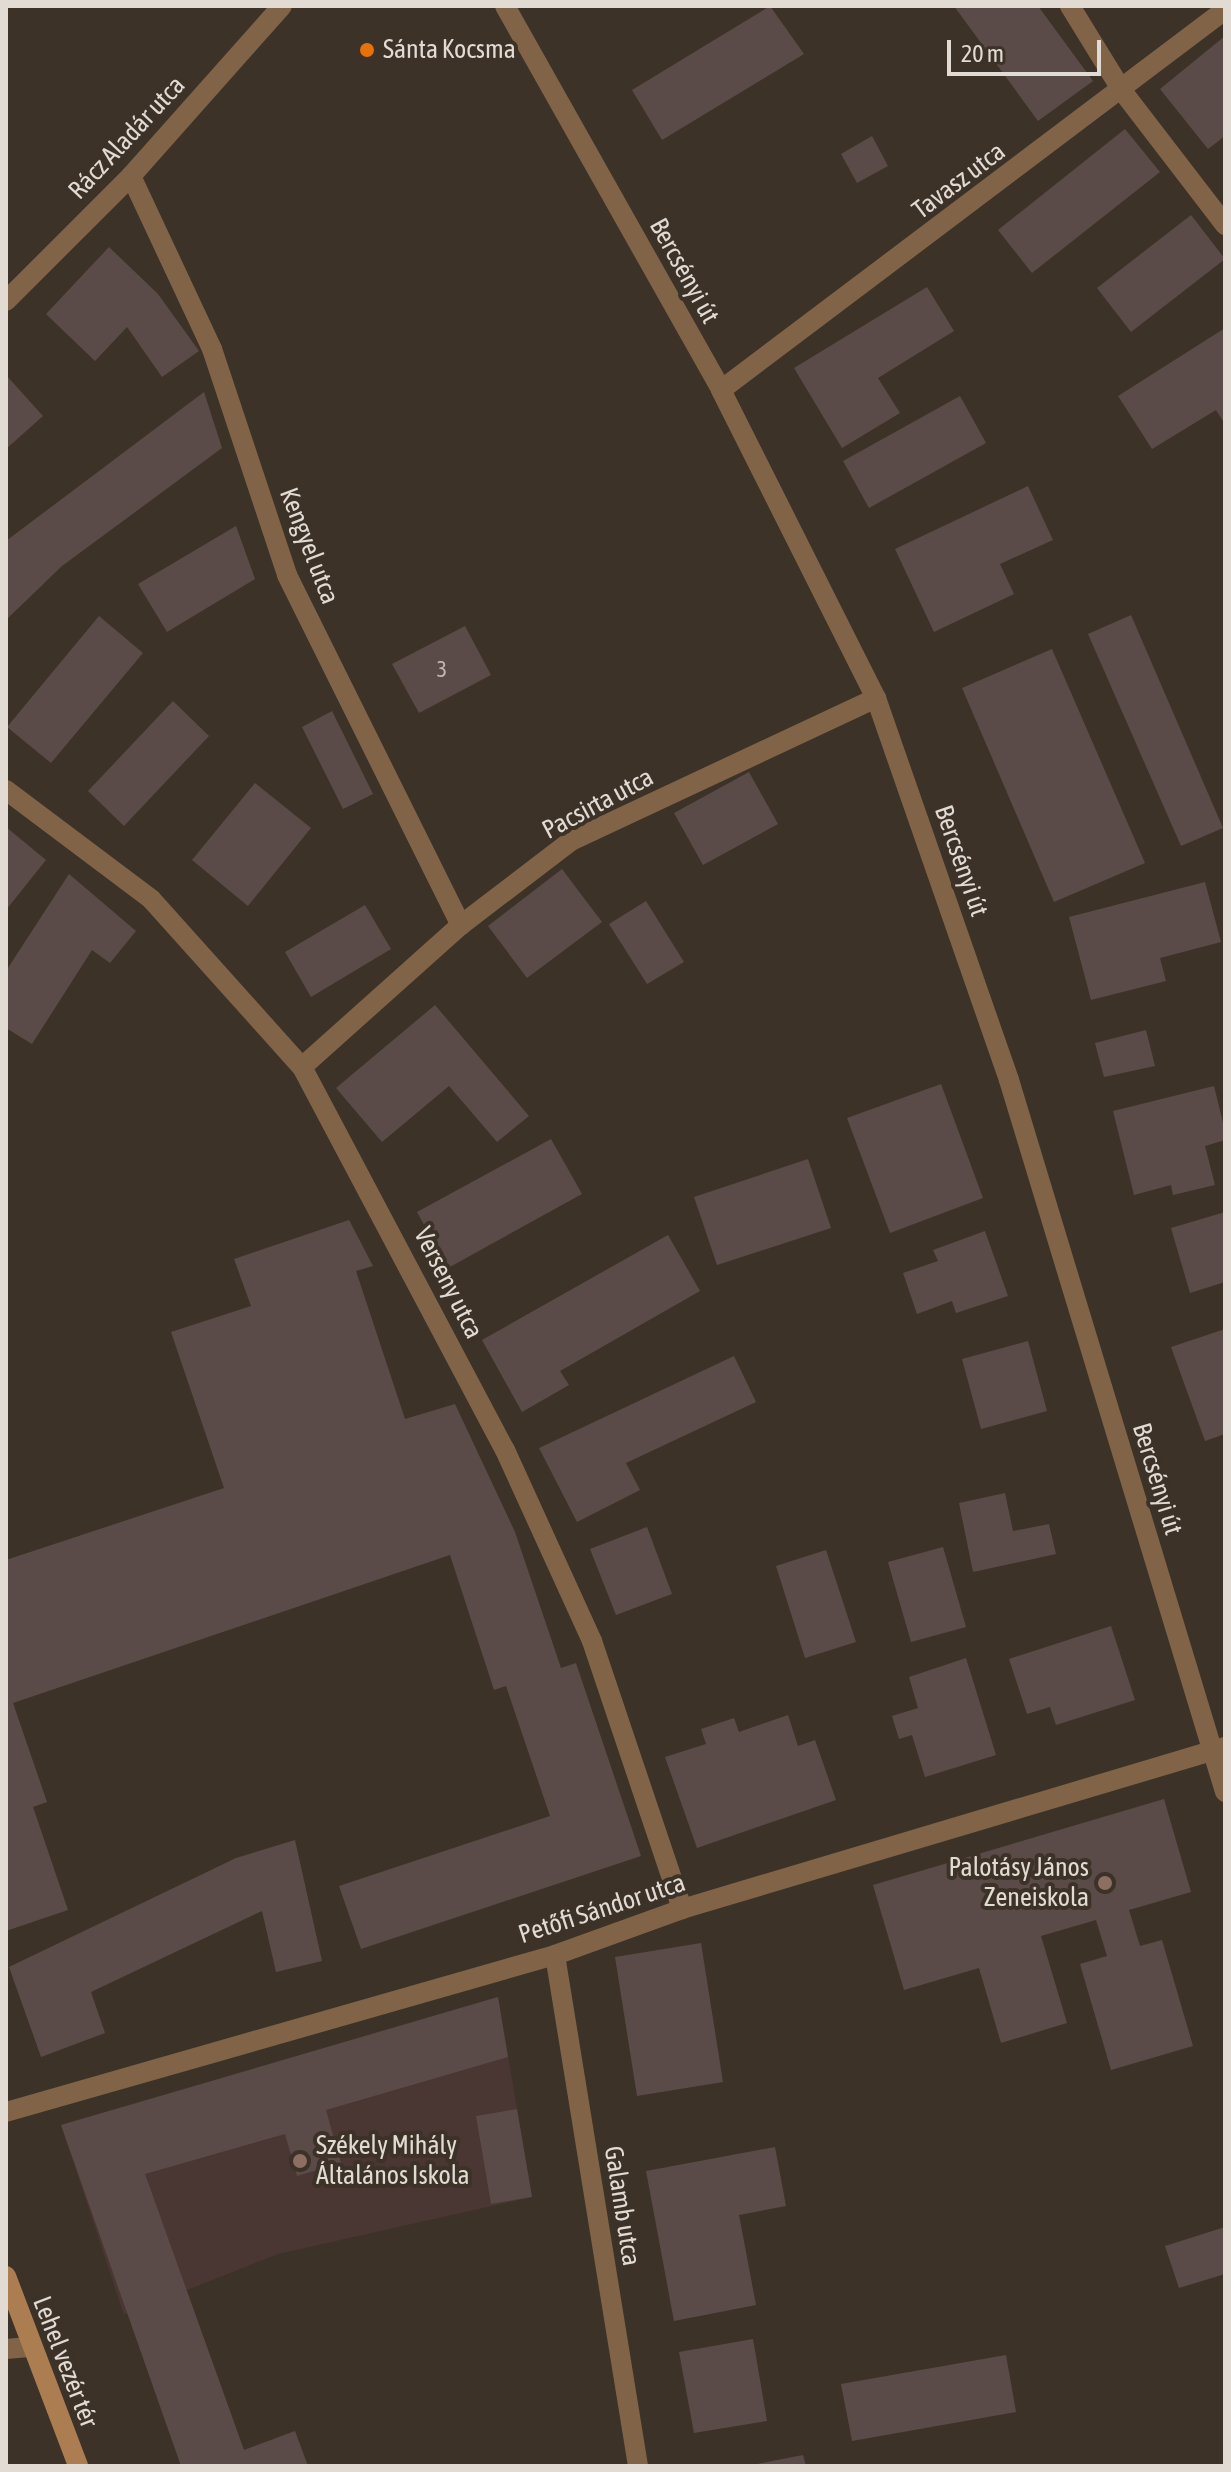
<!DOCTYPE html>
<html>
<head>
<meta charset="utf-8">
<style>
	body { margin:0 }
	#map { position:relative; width:1231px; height:2472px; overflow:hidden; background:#3c3228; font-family:"Asap Condensed",sans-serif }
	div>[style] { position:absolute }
	.education>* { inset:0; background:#4a3633 }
	.building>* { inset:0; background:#5b4b48 }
	.street>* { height:20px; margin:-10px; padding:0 10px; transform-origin:10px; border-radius:10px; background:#816448 }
	.secondary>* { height:20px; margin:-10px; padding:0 10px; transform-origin:10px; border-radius:10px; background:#ac7d51 }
	.dots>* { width:22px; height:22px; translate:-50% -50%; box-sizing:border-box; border:4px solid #3c3228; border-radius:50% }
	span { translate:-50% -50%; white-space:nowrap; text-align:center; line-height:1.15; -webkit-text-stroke:8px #3c3228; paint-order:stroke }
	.number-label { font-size:22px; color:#c0b7b1 }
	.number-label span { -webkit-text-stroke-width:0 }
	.poi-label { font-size:26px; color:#e1dbd4 }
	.left { translate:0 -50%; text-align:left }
	.right { translate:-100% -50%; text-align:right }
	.street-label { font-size:26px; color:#e1dbd4 }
	.frame { position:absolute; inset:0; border:8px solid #e1dbd4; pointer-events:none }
	.scale { position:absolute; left:947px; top:40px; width:154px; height:36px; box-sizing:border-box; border:4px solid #e1dbd4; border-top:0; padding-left:10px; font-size:24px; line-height:28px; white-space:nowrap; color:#e1dbd4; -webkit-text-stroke:6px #3c3228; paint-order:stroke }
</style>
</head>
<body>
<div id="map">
	<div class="education">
		<div style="clip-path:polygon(498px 1997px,532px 2197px,278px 2254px,124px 2315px,61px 2125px)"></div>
	</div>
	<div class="building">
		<div style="clip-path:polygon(770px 6px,804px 54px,662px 140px,632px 90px)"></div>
		<div style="clip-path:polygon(954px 6px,1038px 6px,1093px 81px,1038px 121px)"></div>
		<div style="clip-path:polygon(1225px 36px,1225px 136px,1208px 149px,1160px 89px)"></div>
		<div style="clip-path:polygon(1125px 129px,1160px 172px,1032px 273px,998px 230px)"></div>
		<div style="clip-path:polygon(872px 136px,888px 166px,857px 183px,841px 154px)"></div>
		<div style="clip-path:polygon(1191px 215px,1225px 259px,1131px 332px,1097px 288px)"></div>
		<div style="clip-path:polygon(109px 247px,158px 294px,199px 351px,162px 377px,127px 327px,95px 361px,46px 314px)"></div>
		<div style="clip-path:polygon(927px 287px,954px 331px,878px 378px,900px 413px,842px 448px,794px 368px)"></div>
		<div style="clip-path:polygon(1225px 328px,1225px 424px,1216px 410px,1152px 449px,1118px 396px)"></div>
		<div style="clip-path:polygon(6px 375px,43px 416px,6px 449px)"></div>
		<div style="clip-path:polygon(204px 392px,222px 448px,62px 566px,6px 620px,6px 541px)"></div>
		<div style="clip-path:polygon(960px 396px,986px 443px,869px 508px,843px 461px)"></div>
		<div style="clip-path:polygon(1028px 486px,1053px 540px,1000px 564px,1014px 594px,934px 632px,895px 549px)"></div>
		<div style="clip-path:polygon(236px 526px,255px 579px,167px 632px,138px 584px)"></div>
		<div style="clip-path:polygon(1131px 615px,1223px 828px,1181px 846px,1088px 634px)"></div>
		<div style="clip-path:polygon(99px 616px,143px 653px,51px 763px,7px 727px)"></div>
		<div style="clip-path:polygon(465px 626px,491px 675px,419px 713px,392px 664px)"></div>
		<div style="clip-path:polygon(1052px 649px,1145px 863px,1054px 902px,962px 688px)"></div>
		<div style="clip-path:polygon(173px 701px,209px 736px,124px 826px,88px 791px)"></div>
		<div style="clip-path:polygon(332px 711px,373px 794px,343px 809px,302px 727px)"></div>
		<div style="clip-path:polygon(749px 772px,778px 824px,703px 865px,674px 813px)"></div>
		<div style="clip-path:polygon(255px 783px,311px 828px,248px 906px,192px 860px)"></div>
		<div style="clip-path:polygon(6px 827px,46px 860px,6px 910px)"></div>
		<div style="clip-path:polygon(562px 869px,602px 922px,527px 978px,488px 926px)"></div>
		<div style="clip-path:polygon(69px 874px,136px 931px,110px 963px,92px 950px,32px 1044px,6px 1028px,6px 971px)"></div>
		<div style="clip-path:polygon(1205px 882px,1221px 942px,1160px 958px,1166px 981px,1091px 1000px,1069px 917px)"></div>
		<div style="clip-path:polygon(646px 901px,684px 962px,647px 984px,609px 924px)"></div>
		<div style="clip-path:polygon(365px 905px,391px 949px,311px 997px,285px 952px)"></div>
		<div style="clip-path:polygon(435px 1005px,529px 1116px,497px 1142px,449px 1086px,382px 1142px,336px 1088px)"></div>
		<div style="clip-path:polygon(1146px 1030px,1155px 1066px,1104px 1077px,1095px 1043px)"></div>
		<div style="clip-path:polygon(941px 1084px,983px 1198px,890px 1233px,847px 1118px)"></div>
		<div style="clip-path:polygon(1214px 1086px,1225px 1131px,1225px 1140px,1205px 1146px,1215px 1185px,1173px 1195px,1171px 1185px,1134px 1195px,1113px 1111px)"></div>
		<div style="clip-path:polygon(551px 1139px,582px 1194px,448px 1268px,417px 1212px)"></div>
		<div style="clip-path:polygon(808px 1159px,831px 1228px,717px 1265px,694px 1197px)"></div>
		<div style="clip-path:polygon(1225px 1212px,1225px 1282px,1190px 1293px,1171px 1228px)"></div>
		<div style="clip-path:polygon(349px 1220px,373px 1266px,356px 1271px,405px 1419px,455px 1404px,515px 1532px,561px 1668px,576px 1663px,641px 1856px,361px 1949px,339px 1886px,550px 1816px,506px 1686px,494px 1690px,450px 1555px,13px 1703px,47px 1802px,33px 1807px,68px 1910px,6px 1931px,6px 1560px,224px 1488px,171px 1332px,251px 1306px,234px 1259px)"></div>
		<div style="clip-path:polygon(985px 1231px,1008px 1296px,956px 1313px,952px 1301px,917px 1314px,903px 1273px,938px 1261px,933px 1250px)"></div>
		<div style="clip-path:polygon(668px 1235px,700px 1291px,560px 1371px,569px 1385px,522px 1412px,482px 1340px)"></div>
		<div style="clip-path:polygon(1225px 1329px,1225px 1434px,1205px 1441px,1171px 1347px)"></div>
		<div style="clip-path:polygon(1028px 1341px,1047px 1411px,981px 1429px,962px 1359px)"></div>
		<div style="clip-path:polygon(734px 1356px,756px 1402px,626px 1463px,640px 1490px,577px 1522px,539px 1448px)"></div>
		<div style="clip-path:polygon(1005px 1493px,1013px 1531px,1049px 1524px,1056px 1554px,973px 1572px,959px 1503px)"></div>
		<div style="clip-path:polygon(647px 1527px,672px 1594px,616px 1615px,590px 1549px)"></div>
		<div style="clip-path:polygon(943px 1547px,966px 1627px,911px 1642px,888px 1562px)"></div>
		<div style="clip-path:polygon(826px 1550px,856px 1642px,805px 1658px,776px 1566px)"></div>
		<div style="clip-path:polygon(1111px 1626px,1135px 1700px,1056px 1725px,1050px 1707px,1027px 1714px,1009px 1659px)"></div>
		<div style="clip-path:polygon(966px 1658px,996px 1755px,925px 1777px,912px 1735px,899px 1739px,892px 1716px,918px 1708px,909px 1677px)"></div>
		<div style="clip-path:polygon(788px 1715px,798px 1746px,815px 1740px,836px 1800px,697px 1848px,665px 1757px,706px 1744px,701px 1729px,734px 1718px,739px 1732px)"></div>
		<div style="clip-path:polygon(1164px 1799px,1191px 1892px,1129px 1910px,1140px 1946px,1162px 1940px,1193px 2046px,1111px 2070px,1080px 1964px,1107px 1956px,1096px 1920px,1041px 1936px,1067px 2023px,1001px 2043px,979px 1968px,904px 1990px,873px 1885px)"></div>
		<div style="clip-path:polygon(295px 1840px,322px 1961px,276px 1972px,262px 1911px,91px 1992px,105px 2033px,41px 2057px,9px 1967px,236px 1858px)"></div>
		<div style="clip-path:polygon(701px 1943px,723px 2082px,637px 2096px,615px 1957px)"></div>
		<div style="clip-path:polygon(498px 1997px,508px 2057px,326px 2110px,341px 2163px,297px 2176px,285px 2134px,145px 2174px,244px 2450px,295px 2431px,308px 2466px,181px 2466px,61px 2125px)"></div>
		<div style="clip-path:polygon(517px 2109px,532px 2197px,491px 2204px,476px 2116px)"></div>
		<div style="clip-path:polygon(775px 2147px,786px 2206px,739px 2215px,756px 2305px,674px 2321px,646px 2171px)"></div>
		<div style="clip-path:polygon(1225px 2227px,1225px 2274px,1179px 2288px,1165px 2246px)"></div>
		<div style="clip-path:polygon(753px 2339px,767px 2421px,694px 2433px,679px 2352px)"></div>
		<div style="clip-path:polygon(1006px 2355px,1016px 2412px,852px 2441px,841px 2384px)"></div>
		<div style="clip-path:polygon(803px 2455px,806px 2466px,753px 2466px,752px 2465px)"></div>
	</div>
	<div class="street">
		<div style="left:505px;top:6px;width:441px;rotate:60.6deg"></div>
		<div style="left:721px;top:390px;width:345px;rotate:63.3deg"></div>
		<div style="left:876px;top:698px;width:404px;rotate:70.8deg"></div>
		<div style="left:1009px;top:1080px;width:744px;rotate:73.12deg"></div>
		<div style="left:1070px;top:6px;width:101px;rotate:58.4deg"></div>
		<div style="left:1123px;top:92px;width:168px;rotate:52.5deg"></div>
		<div style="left:131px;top:176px;width:191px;rotate:64.9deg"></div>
		<div style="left:212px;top:349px;width:238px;rotate:71.6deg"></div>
		<div style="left:287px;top:575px;width:391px;rotate:63.6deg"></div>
		<div style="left:6px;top:301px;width:177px;rotate:-45deg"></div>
		<div style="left:131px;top:176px;width:227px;rotate:-48.4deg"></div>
		<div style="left:721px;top:390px;width:631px;rotate:-37.02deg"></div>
		<div style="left:6px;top:790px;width:181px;rotate:36.9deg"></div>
		<div style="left:151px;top:899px;width:226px;rotate:48.1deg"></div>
		<div style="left:302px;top:1067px;width:433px;rotate:62.1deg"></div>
		<div style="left:505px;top:1450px;width:210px;rotate:65.5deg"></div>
		<div style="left:592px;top:1641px;width:283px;rotate:71.4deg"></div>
		<div style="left:302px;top:1067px;width:213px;rotate:-41.8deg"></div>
		<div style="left:461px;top:925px;width:138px;rotate:-37.4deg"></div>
		<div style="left:571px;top:841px;width:337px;rotate:-25.1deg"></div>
		<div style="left:555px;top:1955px;width:518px;rotate:80.77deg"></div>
		<div style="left:6px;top:2112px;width:571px;rotate:-15.96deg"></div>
		<div style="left:555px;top:1955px;width:135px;rotate:-19.9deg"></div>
		<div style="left:682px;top:1909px;width:567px;rotate:-16.61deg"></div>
		<div style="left:6px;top:2349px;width:23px;rotate:-5deg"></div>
	</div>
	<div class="secondary">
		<div style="left:6px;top:2276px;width:203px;rotate:69.2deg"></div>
	</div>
	<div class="dots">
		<div style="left:367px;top:50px;background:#e8710a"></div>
		<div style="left:1105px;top:1883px;background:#8d6e63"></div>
		<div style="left:300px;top:2161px;background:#8d6e63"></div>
	</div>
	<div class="number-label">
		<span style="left:442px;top:670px">3</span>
	</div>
	<div class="poi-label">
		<span class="left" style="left:383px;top:50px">Sánta Kocsma</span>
		<span class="right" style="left:1089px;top:1883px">Palotásy János<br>Zeneiskola</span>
		<span class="left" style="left:316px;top:2161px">Székely Mihály<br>Általános Iskola</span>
	</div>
	<div class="street-label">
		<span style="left:127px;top:138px;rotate:-47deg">Rácz Aladár utca</span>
		<span style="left:959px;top:181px;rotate:-37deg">Tavasz utca</span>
		<span style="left:684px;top:271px;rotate:61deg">Bercsényi út</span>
		<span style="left:309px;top:546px;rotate:69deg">Kengyel utca</span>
		<span style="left:598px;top:804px;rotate:-28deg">Pacsirta utca</span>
		<span style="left:961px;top:861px;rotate:71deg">Bercsényi út</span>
		<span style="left:448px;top:1283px;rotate:63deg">Verseny utca</span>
		<span style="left:1157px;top:1479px;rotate:73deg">Bercsényi út</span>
		<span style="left:602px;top:1909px;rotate:-18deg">Petőfi Sándor utca</span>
		<span style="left:622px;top:2206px;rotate:81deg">Galamb utca</span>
		<span style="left:65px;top:2362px;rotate:69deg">Lehel vezér tér</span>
	</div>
	<div class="frame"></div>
	<div class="scale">20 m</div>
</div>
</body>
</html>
